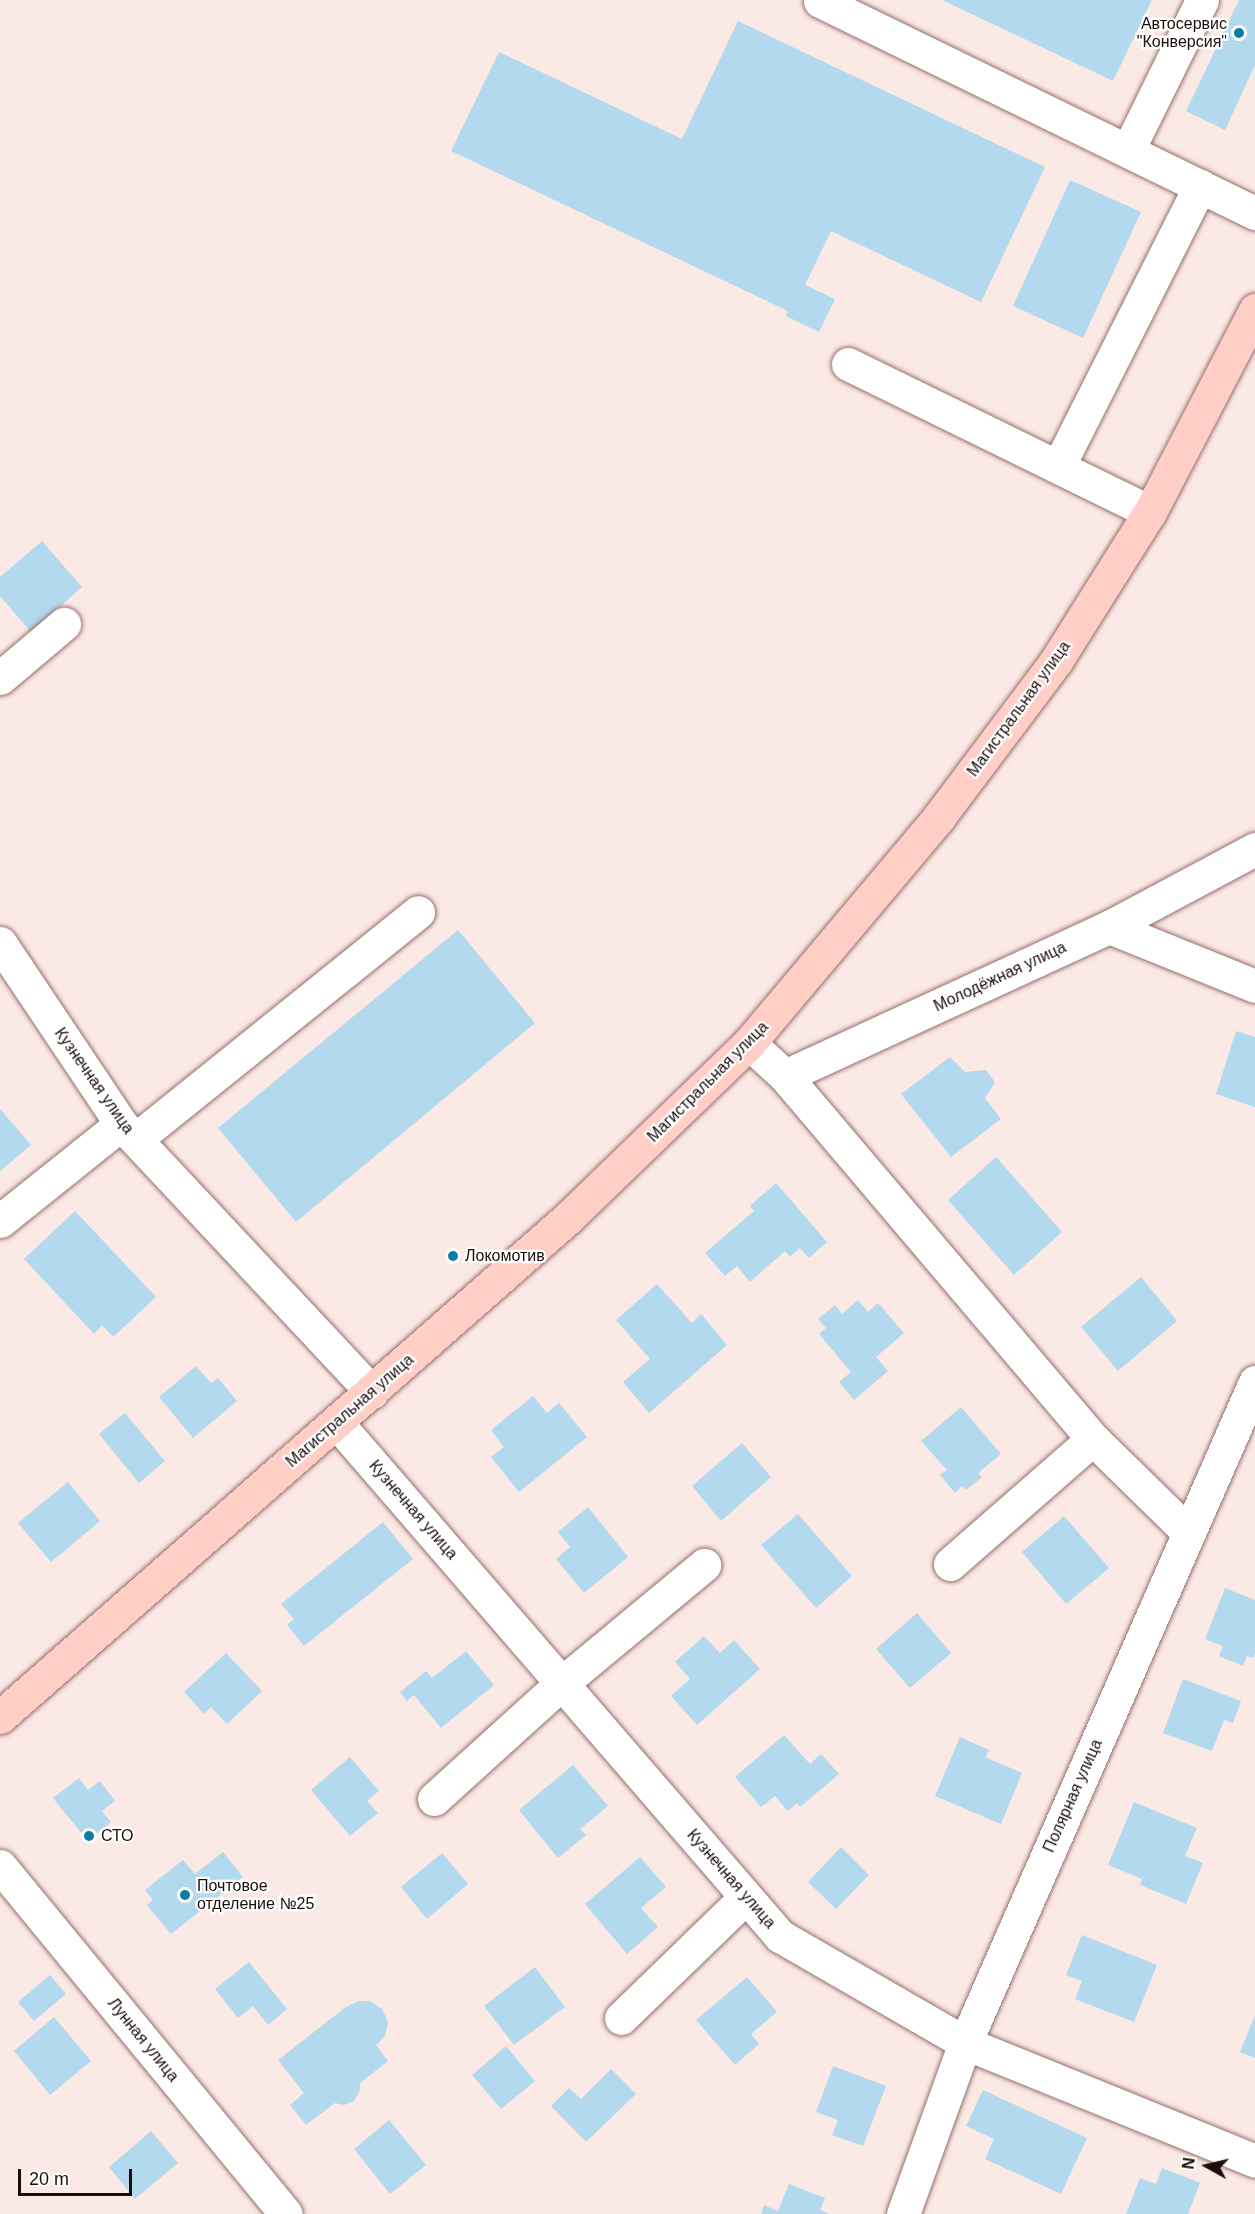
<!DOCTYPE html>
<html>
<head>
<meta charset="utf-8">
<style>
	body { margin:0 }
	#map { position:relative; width:1255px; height:2214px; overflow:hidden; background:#fbe9e6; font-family:Arial,sans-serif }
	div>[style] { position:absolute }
	.building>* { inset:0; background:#b2d9ed }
	.roads { filter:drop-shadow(0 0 2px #956f69) drop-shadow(0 0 2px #956f69) }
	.minor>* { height:33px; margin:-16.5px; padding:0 16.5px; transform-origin:16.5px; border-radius:16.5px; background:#fff }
	.major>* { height:33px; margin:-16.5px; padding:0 16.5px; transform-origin:16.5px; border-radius:16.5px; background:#ffcec6 }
	.dots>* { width:16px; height:16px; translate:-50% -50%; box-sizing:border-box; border:3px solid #fff; border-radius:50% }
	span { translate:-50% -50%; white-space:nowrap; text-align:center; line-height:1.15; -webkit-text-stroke:4.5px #fff; paint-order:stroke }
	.poi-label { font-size:16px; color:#1b0d0a }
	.right { translate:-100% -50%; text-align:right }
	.left { translate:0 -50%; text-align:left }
	.street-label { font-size:16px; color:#1b0d0a }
	.north { position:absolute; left:1177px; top:2136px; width:60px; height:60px; -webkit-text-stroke:4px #fff; paint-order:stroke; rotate:278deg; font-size:16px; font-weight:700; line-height:24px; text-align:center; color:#1b0d0a }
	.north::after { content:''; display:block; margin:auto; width:21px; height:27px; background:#1b0d0a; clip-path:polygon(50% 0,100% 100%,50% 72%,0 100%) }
	.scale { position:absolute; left:18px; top:2169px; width:114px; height:27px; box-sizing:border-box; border:3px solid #1b0d0a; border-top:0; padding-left:8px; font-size:18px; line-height:21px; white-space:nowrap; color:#1b0d0a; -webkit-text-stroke:4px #fff; paint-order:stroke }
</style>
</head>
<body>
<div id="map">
	<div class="building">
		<div style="clip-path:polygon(942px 0,1152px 0,1113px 81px)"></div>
		<div style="clip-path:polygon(1239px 0,1255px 0,1255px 65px,1225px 130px,1186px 111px)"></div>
		<div style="clip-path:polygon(738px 21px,1045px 167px,981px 302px,831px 231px,805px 285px,835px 299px,819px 332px,786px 316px,788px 311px,451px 151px,499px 52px,682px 139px)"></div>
		<div style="clip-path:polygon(1070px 180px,1141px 212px,1083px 338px,1013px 306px)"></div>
		<div style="clip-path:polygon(42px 541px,82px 587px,31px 632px,0 596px,0 577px)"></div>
		<div style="clip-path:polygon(458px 930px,535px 1023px,296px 1222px,218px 1128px)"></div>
		<div style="clip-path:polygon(1236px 1031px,1255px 1037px,1255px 1107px,1216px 1094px)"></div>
		<div style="clip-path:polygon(950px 1057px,965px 1072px,986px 1070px,995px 1082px,985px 1098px,1001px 1119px,951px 1157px,901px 1094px)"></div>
		<div style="clip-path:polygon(0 1109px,31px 1145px,0 1171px)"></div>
		<div style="clip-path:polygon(996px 1157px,1062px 1232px,1014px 1275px,948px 1200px)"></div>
		<div style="clip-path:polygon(776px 1183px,827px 1242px,809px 1258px,800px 1248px,790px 1257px,785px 1251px,750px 1282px,737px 1266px,725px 1276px,705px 1253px,754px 1211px,750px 1206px)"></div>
		<div style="clip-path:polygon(75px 1211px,156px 1297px,113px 1337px,102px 1325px,94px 1334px,24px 1259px)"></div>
		<div style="clip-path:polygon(1141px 1277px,1177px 1321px,1118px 1371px,1081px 1327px)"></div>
		<div style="clip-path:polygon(657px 1284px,692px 1323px,701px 1314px,727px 1345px,649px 1413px,623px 1382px,650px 1359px,616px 1320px)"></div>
		<div style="clip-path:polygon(858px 1300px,868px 1312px,878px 1303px,904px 1333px,876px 1357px,888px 1371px,854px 1400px,839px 1382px,851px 1372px,819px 1334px,826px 1328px,818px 1319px,835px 1305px,842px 1314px)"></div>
		<div style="clip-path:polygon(196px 1366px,211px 1383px,218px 1378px,237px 1401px,193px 1438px,159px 1397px)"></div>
		<div style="clip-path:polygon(533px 1396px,547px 1413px,559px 1403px,587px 1437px,519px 1492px,491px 1457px,504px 1447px,491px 1430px)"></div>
		<div style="clip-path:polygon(961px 1407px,1001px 1454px,978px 1473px,982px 1477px,966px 1490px,962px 1486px,955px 1493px,940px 1475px,947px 1470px,921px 1441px)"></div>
		<div style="clip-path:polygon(125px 1413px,165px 1461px,139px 1483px,99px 1434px)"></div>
		<div style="clip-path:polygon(742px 1443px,771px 1477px,721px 1521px,692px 1486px)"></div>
		<div style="clip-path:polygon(68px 1482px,100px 1521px,51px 1562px,18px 1523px)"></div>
		<div style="clip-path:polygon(588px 1507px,628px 1557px,584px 1593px,556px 1559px,570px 1547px,558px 1532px)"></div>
		<div style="clip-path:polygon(798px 1514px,852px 1576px,816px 1608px,761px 1545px)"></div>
		<div style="clip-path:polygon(1064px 1516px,1109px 1568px,1066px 1604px,1022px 1552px)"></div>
		<div style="clip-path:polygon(383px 1522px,413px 1559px,304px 1646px,287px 1625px,294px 1619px,281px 1604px)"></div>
		<div style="clip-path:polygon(1225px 1588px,1255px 1600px,1255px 1653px,1253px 1658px,1247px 1656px,1243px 1666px,1219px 1656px,1223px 1646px,1205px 1639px)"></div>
		<div style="clip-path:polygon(917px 1613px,951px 1653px,910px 1688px,876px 1649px)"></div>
		<div style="clip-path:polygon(704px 1636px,720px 1653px,734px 1640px,760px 1669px,697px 1725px,671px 1696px,690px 1679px,675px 1662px)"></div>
		<div style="clip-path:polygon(466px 1651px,494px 1685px,441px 1728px,414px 1695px,407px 1701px,400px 1692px,426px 1671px,432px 1678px)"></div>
		<div style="clip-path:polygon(226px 1653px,262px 1691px,227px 1724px,211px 1707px,204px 1714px,184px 1692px)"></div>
		<div style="clip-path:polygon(1183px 1679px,1241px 1701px,1233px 1723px,1224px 1720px,1212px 1751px,1163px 1733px)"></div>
		<div style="clip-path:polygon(784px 1735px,810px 1764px,821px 1754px,839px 1774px,800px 1807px,797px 1803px,788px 1811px,775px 1796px,761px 1807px,735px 1777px)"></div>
		<div style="clip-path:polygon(960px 1737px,989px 1750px,985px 1757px,1022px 1773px,1001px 1824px,935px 1796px)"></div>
		<div style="clip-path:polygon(350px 1757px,379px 1791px,367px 1801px,378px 1813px,350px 1836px,311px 1790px)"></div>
		<div style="clip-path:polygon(573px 1765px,608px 1806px,580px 1829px,586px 1835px,558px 1858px,519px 1810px)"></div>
		<div style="clip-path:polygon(79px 1778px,88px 1790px,100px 1781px,115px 1801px,102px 1811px,111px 1822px,87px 1840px,53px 1798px)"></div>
		<div style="clip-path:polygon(1134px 1802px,1197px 1828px,1185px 1856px,1203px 1863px,1186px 1904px,1140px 1885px,1142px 1879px,1108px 1865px)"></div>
		<div style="clip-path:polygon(841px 1847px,869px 1875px,836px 1909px,808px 1882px)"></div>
		<div style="clip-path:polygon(223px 1852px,243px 1877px,171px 1934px,147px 1905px,153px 1900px,145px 1890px,183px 1860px,195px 1874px)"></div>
		<div style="clip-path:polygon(442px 1853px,468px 1884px,427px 1919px,401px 1887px)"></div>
		<div style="clip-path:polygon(640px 1857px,666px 1887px,641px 1908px,658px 1927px,627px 1954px,585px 1904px)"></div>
		<div style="clip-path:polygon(1082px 1935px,1157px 1965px,1134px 2022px,1075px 1999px,1082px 1981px,1066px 1975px)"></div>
		<div style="clip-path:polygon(249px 1962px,287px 2009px,268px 2025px,253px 2006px,238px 2018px,215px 1989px)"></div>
		<div style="clip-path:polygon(535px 1967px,565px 2007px,514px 2045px,484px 2006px)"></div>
		<div style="clip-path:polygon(50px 1975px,66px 1994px,34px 2021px,18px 2002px)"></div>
		<div style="clip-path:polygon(747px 1977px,777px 2012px,751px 2034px,759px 2044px,735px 2065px,696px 2020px)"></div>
		<div style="clip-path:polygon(359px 2001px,370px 2001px,382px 2009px,388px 2022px,385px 2036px,376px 2045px,388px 2061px,360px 2083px,360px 2090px,354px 2101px,344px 2105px,335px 2103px,306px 2125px,290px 2105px,304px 2093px,278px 2060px,346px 2007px)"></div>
		<div style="clip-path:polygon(1255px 2015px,1255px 2058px,1240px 2052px)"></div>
		<div style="clip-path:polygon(54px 2017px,91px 2061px,50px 2095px,14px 2051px)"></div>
		<div style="clip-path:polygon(506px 2046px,535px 2081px,501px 2109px,472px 2075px)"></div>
		<div style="clip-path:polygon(833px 2066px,886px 2086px,863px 2146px,832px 2135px,838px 2120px,816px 2112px)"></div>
		<div style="clip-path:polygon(611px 2069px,636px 2094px,586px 2142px,551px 2106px,569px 2088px,581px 2099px)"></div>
		<div style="clip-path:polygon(983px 2090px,1087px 2138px,1061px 2194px,985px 2159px,994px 2139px,966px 2126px)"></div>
		<div style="clip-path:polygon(389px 2120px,426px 2165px,390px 2194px,354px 2149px)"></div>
		<div style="clip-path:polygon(151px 2131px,178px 2163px,135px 2199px,109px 2167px)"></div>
		<div style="clip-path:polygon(1162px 2168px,1200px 2183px,1188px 2214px,1126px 2214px,1140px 2178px,1156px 2184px)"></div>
		<div style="clip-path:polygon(789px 2184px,825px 2198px,820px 2210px,829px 2214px,761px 2214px,764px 2205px,778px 2211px)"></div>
	</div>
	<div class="roads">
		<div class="minor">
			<div style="left:820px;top:1px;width:484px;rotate:26deg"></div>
			<div style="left:1128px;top:150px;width:167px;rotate:-63.7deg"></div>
			<div style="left:848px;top:364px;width:336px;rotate:26.1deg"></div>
			<div style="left:1058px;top:467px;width:315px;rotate:-63.2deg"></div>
			<div style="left:0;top:678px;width:84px;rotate:-40.2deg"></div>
			<div style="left:1109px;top:927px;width:157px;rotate:22deg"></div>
			<div style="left:0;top:943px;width:218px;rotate:56.2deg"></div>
			<div style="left:121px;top:1124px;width:367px;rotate:46.9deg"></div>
			<div style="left:749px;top:1043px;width:49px;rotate:42.5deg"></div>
			<div style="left:785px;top:1076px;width:357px;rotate:-24.7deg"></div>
			<div style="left:1109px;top:927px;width:166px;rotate:-28.1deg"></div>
			<div style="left:785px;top:1076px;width:476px;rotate:49.7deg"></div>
			<div style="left:1093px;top:1439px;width:134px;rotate:44.4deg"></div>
			<div style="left:136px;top:1139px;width:362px;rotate:-38.8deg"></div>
			<div style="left:0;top:1221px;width:155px;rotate:-38.7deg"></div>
			<div style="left:337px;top:1423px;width:678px;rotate:49.19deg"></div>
			<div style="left:780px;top:1936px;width:214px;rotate:30deg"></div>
			<div style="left:965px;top:2043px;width:313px;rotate:22.1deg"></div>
			<div style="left:950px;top:1564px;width:190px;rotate:-41.2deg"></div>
			<div style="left:434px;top:1799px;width:173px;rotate:-42.2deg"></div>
			<div style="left:562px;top:1683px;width:185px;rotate:-39.7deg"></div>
			<div style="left:0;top:1866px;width:450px;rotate:50.6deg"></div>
			<div style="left:621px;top:2018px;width:174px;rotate:-44.1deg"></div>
			<div style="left:903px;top:2214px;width:182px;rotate:-70.1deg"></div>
			<div style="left:965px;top:2043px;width:722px;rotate:-66.31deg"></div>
		</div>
		<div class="major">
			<div style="left:0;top:1717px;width:756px;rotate:-41.3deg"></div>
			<div style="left:568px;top:1218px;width:252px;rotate:-44deg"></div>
			<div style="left:749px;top:1043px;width:295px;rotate:-49.9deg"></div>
			<div style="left:939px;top:817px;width:195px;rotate:-53.1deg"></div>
			<div style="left:1056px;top:661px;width:176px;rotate:-57.8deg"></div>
			<div style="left:1150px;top:512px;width:228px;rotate:-62.5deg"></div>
		</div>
	</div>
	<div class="dots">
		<div style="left:1239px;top:33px;background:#0a7ca5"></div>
		<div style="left:453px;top:1256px;background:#0a7ca5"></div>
		<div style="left:89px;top:1836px;background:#0a7ca5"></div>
		<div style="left:185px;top:1895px;background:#0a7ca5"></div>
	</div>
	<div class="poi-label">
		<span class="right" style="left:1227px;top:33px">Автосервис<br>"Конверсия"</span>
		<span class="left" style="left:465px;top:1256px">Локомотив</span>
		<span class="left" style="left:101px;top:1836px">СТО</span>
		<span class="left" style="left:197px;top:1895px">Почтовое<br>отделение №25</span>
	</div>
	<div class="street-label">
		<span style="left:1019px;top:709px;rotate:-54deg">Магистральная улица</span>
		<span style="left:1000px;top:977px;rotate:-25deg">Молодёжная улица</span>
		<span style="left:94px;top:1081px;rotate:55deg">Кузнечная улица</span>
		<span style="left:708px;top:1082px;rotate:-45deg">Магистральная улица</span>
		<span style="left:350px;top:1411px;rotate:-41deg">Магистральная улица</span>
		<span style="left:413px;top:1510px;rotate:49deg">Кузнечная улица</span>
		<span style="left:1073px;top:1796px;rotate:-66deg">Полярная улица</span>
		<span style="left:731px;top:1879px;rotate:49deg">Кузнечная улица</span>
		<span style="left:143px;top:2040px;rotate:51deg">Лунная улица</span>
	</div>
	<div class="north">N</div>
	<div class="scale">20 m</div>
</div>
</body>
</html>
